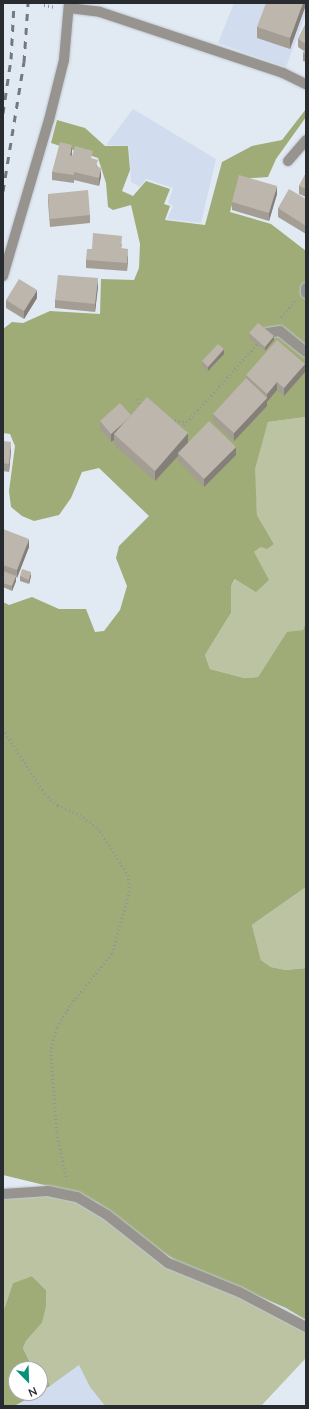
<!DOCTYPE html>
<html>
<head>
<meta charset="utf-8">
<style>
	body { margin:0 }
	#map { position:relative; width:309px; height:1409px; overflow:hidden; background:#e1e9f3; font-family:"Nunito Sans",sans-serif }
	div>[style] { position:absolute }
	.built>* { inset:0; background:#d1ddee }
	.green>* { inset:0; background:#bbc3a2 }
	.forest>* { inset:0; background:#9fac77 }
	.path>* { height:2.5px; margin-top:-1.25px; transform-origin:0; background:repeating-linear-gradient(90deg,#8f959c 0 1px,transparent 0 4px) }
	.roads { filter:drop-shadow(0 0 1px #c0c7d0) drop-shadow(0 0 1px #c0c7d0) }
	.minor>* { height:10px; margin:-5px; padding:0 5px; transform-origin:5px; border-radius:5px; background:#979490 }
	.rail>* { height:3px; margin-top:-1.5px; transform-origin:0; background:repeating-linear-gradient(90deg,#74797f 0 7px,transparent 0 14px) }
	.wall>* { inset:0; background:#a39d94 }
	.shaded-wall>* { inset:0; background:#847f78 }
	.building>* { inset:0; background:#bdb6ac }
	span { translate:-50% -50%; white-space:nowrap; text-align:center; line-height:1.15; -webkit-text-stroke:3px #fff; paint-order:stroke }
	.frame { position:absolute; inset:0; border:4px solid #282b2f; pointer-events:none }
	.north { position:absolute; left:8px; top:1361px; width:40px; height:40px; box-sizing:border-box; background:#fff; border:1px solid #a9aaac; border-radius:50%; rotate:157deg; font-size:11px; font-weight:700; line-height:16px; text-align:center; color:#282b2f }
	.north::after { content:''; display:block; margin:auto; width:14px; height:18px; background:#06917b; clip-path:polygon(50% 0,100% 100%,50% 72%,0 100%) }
</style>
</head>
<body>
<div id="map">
	<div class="built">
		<div style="clip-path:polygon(234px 3px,306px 3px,306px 14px,286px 67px,218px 43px)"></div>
		<div style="clip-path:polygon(133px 109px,216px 159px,201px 223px,167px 219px,173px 206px,168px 203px,173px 188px,146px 179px,140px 187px,131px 182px,129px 146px,106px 145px)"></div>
		<div style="clip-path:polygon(79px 1364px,90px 1387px,105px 1406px,14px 1406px,45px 1390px)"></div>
	</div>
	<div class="green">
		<div style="clip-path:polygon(306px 417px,306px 621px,303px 630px,287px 633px,258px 677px,244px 678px,210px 669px,205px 655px,231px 613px,231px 586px,254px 552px,261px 547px,274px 544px,257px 515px,254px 469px,268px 422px)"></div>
		<div style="clip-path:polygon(306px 887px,306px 968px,286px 970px,271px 967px,261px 960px,252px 925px)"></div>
		<div style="clip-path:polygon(48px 1196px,73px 1200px,104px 1218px,166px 1264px,275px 1312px,306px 1331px,306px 1358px,261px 1406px,105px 1406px,90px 1387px,79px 1365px,50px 1386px,47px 1378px,40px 1374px,40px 1369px,33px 1369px,23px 1348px,26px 1341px,42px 1323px,46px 1290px,32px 1276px,13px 1283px,3px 1312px,3px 1197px)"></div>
	</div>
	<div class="forest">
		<div style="clip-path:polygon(306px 109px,306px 117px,276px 159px,268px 177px,239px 179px,230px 212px,271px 224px,306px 251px,306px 417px,268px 422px,255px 469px,257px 515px,274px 544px,267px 549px,261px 547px,254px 552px,269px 580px,256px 592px,235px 579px,231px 586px,231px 613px,205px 655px,210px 669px,244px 678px,258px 677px,287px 632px,303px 630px,306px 621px,306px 887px,252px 925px,261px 960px,271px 967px,286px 970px,306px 968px,306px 1320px,286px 1308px,178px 1262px,133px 1233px,98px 1203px,77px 1193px,3px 1175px,3px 602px,9px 605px,32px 597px,59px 609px,86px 609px,95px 632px,104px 631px,120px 610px,127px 586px,116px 558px,119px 546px,149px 516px,99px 468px,82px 472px,71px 498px,59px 515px,34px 521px,22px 516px,11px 507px,9px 491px,15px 446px,10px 434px,3px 433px,3px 329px,12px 322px,23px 323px,50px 311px,100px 314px,101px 279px,134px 280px,139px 268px,140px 244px,131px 205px,113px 210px,108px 207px,106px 183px,98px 158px,51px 143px,57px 120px,85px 128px,105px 146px,128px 146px,130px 170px,122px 191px,133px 196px,146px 181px,170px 189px,164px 204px,170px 206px,165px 220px,205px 225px,222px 162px,252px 146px,282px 140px)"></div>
		<div style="clip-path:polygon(32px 1276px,46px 1290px,46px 1306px,42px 1323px,26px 1341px,23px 1348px,33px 1369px,16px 1369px,16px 1393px,39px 1393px,14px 1406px,3px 1406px,3px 1312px,13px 1283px)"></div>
		<div style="clip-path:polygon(40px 1374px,47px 1378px,50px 1386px,40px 1392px)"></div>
	</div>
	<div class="path">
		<div style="left:44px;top:5px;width:11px;rotate:10deg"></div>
		<div style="left:281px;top:317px;width:21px;rotate:-49deg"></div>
		<div style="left:138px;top:399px;width:7px;rotate:74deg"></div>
		<div style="left:128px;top:416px;width:11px;rotate:-38deg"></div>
		<div style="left:171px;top:419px;width:14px;rotate:12deg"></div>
		<div style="left:181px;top:428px;width:115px;rotate:-47.8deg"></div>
		<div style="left:3px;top:729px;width:77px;rotate:57.1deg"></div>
		<div style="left:45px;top:794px;width:17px;rotate:40deg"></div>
		<div style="left:58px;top:805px;width:24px;rotate:24deg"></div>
		<div style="left:80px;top:815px;width:22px;rotate:36deg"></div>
		<div style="left:98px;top:828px;width:56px;rotate:57.4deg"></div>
		<div style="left:128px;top:875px;width:16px;rotate:83deg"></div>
		<div style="left:130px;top:891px;width:66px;rotate:105.9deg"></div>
		<div style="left:112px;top:954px;width:67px;rotate:128.9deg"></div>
		<div style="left:70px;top:1006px;width:26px;rotate:121deg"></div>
		<div style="left:57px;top:1028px;width:24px;rotate:105deg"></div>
		<div style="left:51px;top:1051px;width:82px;rotate:85.8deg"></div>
		<div style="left:57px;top:1133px;width:48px;rotate:78deg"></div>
	</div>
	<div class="roads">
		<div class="minor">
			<div style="left:69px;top:8px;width:31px;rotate:7deg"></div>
			<div style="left:100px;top:12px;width:193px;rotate:18.4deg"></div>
			<div style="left:283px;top:73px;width:25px;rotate:26deg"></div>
			<div style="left:288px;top:161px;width:28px;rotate:-49deg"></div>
			<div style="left:3px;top:276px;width:163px;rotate:-73.6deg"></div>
			<div style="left:49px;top:120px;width:62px;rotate:-76deg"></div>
			<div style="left:64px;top:60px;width:57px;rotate:-85deg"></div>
			<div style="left:306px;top:288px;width:5px;rotate:90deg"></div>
			<div style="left:267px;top:333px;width:13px;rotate:-9deg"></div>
			<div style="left:280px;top:331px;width:33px;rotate:39deg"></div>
			<div style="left:3px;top:1194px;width:45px;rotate:-3.8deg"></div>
			<div style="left:48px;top:1191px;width:30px;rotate:12deg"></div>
			<div style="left:77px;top:1197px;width:35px;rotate:31deg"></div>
			<div style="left:107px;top:1215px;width:78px;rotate:38.2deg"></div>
			<div style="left:168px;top:1263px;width:77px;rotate:22.2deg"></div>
			<div style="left:239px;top:1292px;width:76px;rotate:27.6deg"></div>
		</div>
	</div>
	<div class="rail">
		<div style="left:3px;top:113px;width:55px;rotate:-81.6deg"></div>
		<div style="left:11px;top:59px;width:56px;rotate:-86.9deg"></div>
		<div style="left:3px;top:191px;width:131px;rotate:-80.8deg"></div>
		<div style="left:24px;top:62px;width:59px;rotate:-86.1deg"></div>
	</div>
	<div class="wall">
		<div style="clip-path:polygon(306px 3px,290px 49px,257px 38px,257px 27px)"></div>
		<div style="clip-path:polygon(306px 23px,306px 62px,303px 61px,303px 53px,304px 51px,298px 47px,298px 39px)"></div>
		<div style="clip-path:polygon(72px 153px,72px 156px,93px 159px,98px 167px,101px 176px,99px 186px,74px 180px,74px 183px,52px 180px,52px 172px)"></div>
		<div style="clip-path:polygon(306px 173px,306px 197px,299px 194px,299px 186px)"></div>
		<div style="clip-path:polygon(48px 194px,90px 215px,90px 223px,50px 227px,48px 202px)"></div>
		<div style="clip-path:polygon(277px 194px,269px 221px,232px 210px,232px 202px)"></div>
		<div style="clip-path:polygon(306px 199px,306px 234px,278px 217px,278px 208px)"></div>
		<div style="clip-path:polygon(122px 244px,121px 249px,128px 257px,127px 271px,86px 268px,86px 260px,92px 249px)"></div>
		<div style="clip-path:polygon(98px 287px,95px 312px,55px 308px,55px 300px)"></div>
		<div style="clip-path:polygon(37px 298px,24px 319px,6px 308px,6px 300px)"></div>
		<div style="clip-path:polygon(249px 333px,274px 340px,265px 351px,249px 338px)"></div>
		<div style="clip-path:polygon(224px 354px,208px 371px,202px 366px,202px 361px)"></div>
		<div style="clip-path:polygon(305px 372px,284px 396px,277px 390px,267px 401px,267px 406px,234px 441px,213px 422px,213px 414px,246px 378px,246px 375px)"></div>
		<div style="clip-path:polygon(131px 415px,188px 442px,236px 455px,204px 487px,178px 461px,178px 456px,155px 481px,114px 445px,114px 440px,111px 442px,100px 429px,100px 421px)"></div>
		<div style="clip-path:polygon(3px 441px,11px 450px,9px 472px,3px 471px)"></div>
		<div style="clip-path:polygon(3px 529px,29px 547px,17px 578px,16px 577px,16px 581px,12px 591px,3px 587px)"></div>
		<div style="clip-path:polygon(20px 576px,31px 576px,29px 584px,20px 581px)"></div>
	</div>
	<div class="shaded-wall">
		<div style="clip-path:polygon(303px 3px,306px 3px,306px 5px,290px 49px,290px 38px)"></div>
		<div style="clip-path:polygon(72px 145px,72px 153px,70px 163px,70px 155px)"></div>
		<div style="clip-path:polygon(101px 168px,101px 176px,99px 186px,99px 178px)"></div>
		<div style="clip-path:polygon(277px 186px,277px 194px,269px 221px,269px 213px)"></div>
		<div style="clip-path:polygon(128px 249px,128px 257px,127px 271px,127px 263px)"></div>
		<div style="clip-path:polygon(98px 278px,98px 287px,95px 312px,95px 304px)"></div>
		<div style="clip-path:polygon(37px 290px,37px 298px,24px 319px,24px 311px)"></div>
		<div style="clip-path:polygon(274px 336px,274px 340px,265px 351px,265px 347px)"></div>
		<div style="clip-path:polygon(224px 349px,224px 354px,208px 371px,208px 367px)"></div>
		<div style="clip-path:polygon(305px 364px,305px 372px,284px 396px,284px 388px)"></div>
		<div style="clip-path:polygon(277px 382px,277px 390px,267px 402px,267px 394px)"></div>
		<div style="clip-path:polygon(267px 398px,267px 406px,234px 441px,234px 433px)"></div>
		<div style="clip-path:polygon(132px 416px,114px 434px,114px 440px,111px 442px,111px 434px)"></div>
		<div style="clip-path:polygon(188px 433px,188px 444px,178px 453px,178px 456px,155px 481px,155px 471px)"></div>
		<div style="clip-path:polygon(11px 442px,11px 450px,9px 472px,9px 464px)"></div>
		<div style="clip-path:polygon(236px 447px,236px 455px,204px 487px,204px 479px)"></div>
		<div style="clip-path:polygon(29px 539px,29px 547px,17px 578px,17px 570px)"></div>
		<div style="clip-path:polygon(31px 572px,31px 576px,29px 584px,29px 580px)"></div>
		<div style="clip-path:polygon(16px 576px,16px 581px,12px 591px,12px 586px)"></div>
	</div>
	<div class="building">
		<div style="clip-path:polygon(266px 3px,303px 3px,290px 38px,257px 27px)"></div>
		<div style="clip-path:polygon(306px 23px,306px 44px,298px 39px)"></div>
		<div style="clip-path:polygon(306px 48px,306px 54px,303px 53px)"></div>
		<div style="clip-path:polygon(60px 142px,72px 145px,70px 155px,72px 156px,75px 146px,93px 151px,91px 158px,98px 160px,96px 166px,101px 168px,99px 178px,74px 172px,74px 175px,52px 172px)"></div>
		<div style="clip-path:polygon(306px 173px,306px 189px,299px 186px)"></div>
		<div style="clip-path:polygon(239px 175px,277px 186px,269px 213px,232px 202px)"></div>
		<div style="clip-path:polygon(289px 189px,306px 199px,306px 226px,278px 208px)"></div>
		<div style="clip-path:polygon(88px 190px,90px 215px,50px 219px,48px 194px)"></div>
		<div style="clip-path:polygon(93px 233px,122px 236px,121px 248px,128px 249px,127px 263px,86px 260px,87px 249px,92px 249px)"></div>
		<div style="clip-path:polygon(58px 275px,98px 278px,95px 304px,55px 300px)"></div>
		<div style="clip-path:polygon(19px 279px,37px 290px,24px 311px,6px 300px)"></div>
		<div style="clip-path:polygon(258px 323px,274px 336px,265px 347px,249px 333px)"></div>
		<div style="clip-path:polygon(277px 340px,305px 364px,284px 388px,277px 382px,267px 394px,246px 375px)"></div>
		<div style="clip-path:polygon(218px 344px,224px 349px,208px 367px,202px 361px)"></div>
		<div style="clip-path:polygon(246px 378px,267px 398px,234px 433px,213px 414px)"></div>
		<div style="clip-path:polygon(147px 397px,188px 433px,155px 471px,114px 434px)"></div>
		<div style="clip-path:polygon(120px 403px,131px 415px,122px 424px,111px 434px,100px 421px)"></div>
		<div style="clip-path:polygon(209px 421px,236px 447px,204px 479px,178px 453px)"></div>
		<div style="clip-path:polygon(3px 441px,11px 442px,9px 464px,3px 463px)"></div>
		<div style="clip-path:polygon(3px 529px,29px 539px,17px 570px,3px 565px)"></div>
		<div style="clip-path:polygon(22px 569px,31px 572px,29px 580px,20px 576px)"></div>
		<div style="clip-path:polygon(3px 571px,16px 576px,12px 586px,3px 583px)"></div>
	</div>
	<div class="frame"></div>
	<div class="north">N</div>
</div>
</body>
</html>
